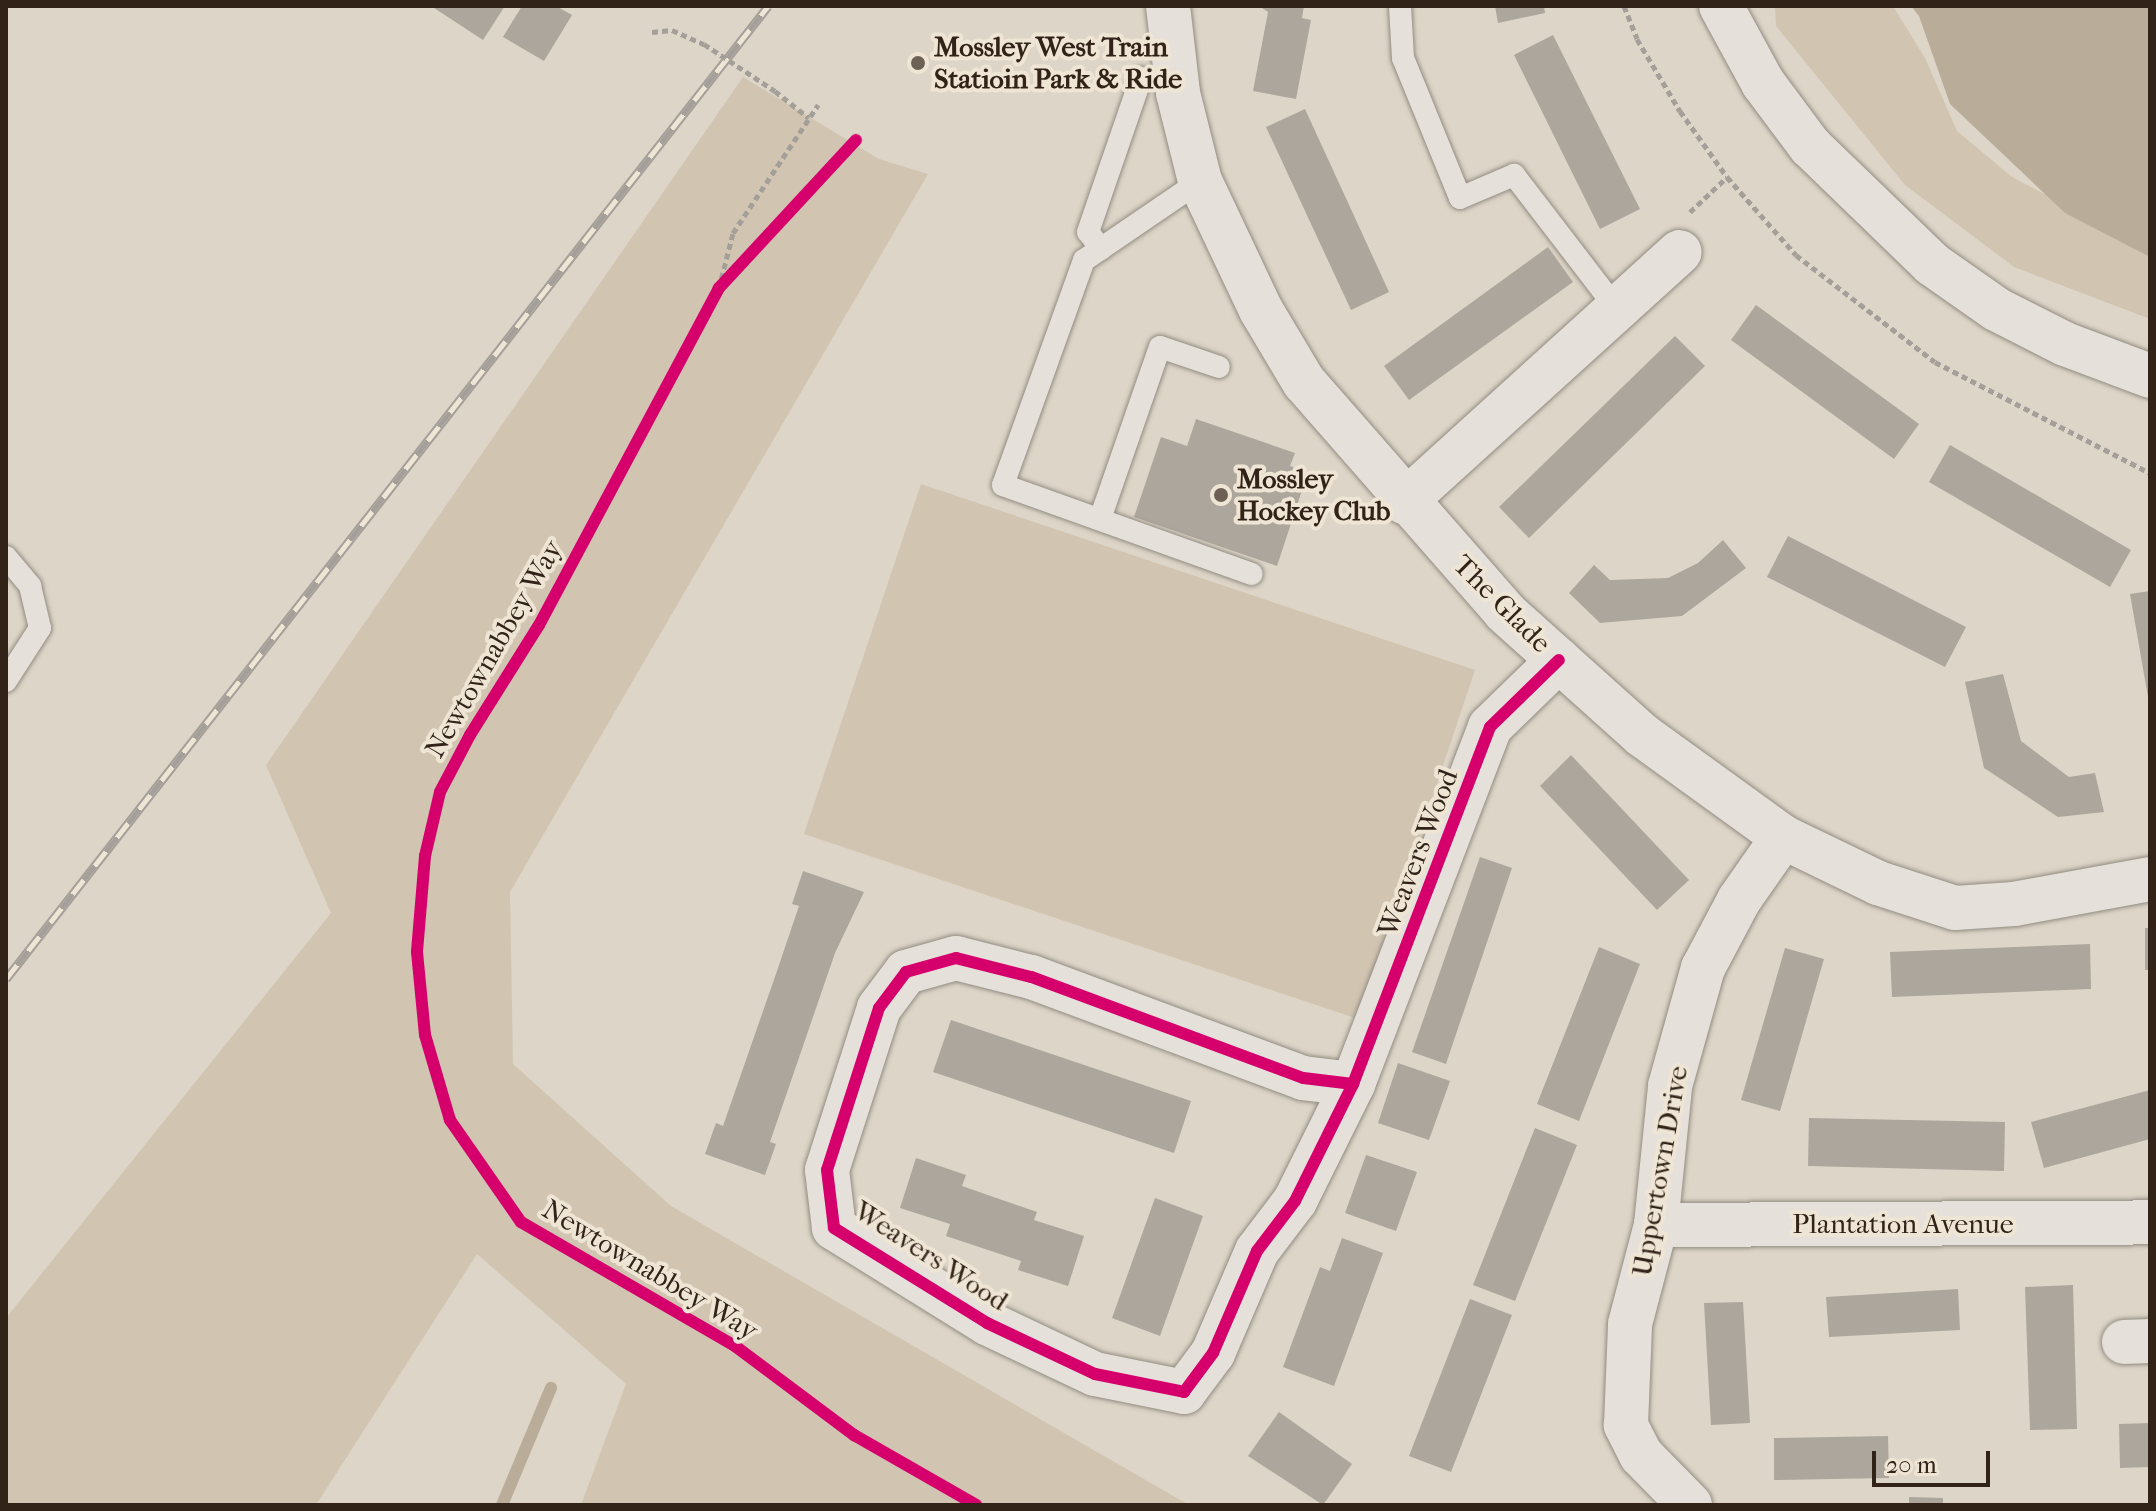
<!DOCTYPE html>
<html>
<head>
<meta charset="utf-8">
<style>
	body { margin:0 }
	#map { position:relative; width:2156px; height:1511px; overflow:hidden; background:#ddd5c7; font-family:"IM FELL French Canon",serif }
	div>[style] { position:absolute }
	.green>* { inset:0; background:#d1c5b2 }
	.water>* { inset:0; background:#b9ac99 }
	.stream>* { height:12px; margin:-6px; padding:0 6px; transform-origin:6px; border-radius:6px; background:#b9ac99 }
	.building>* { inset:0; background:#ada69c }
	.path>* { height:5px; margin-top:-2.5px; transform-origin:0; background:repeating-linear-gradient(90deg,#a59f99 0 6px,transparent 0 10px) }
	.roads { filter:drop-shadow(0 0 2px #928c82) drop-shadow(0 0 2px #928c82) }
	.lane>* { height:22px; margin:-11px; padding:0 11px; transform-origin:11px; border-radius:11px; background:#e5e1da }
	.street>* { height:44px; margin:-22px; padding:0 22px; transform-origin:22px; border-radius:22px; background:#e5e1da }
	.secondary>* { height:44px; margin:-22px; padding:0 22px; transform-origin:22px; border-radius:22px; background:#e5e1da }
	.rail>* { height:9px; margin-top:-4.5px; transform-origin:0; background:repeating-linear-gradient(90deg,#efe5d4 0 18px,#a59f99 0 36px); box-sizing:border-box; border-block:2px solid #a59f99 }
	.path-bridge>* { height:5px; margin-top:-2.5px; transform-origin:0; background:repeating-linear-gradient(90deg,#a59f99 0 6px,transparent 0 10px) }
	.cycleway>* { height:12px; margin:-6px; padding:0 6px; transform-origin:6px; border-radius:6px; background:#d6006c }
	.dots>* { width:22px; height:22px; translate:-50% -50%; box-sizing:border-box; border:4px solid #efe5d4; border-radius:50% }
	span { translate:-50% -50%; white-space:nowrap; text-align:center; line-height:1.15; -webkit-text-stroke:8px #efe5d4; paint-order:stroke }
	.poi-label { font-size:28px; color:#312318; font-weight:700 }
	.left { translate:0 -50%; text-align:left }
	.street-label { font-size:28px; color:#312318 }
	.frame { position:absolute; inset:0; border:8px solid #312318; pointer-events:none }
	.scale { position:absolute; left:1872px; top:1451px; width:118px; height:36px; box-sizing:border-box; border:4px solid #312318; border-top:0; padding-left:10px; font-size:24px; line-height:28px; white-space:nowrap; color:#312318; -webkit-text-stroke:6px #efe5d4; paint-order:stroke }
</style>
</head>
<body>
<div id="map">
	<div class="green">
		<div style="clip-path:polygon(1775px 6px,1893px 6px,1925px 58px,1957px 131px,2012px 177px,2150px 249px,2150px 319px,2014px 267px,1905px 185px,1776px 26px)"></div>
		<div style="clip-path:polygon(743px 77px,879px 159px,928px 174px,510px 892px,513px 1064px,671px 1206px,1189px 1505px,581px 1505px,626px 1384px,477px 1254px,316px 1505px,6px 1505px,6px 1318px,331px 913px,266px 765px)"></div>
		<div style="clip-path:polygon(921px 484px,1475px 670px,1358px 1019px,804px 834px)"></div>
	</div>
	<div class="water">
		<div style="clip-path:polygon(1911px 6px,2150px 6px,2150px 257px,2065px 213px,1950px 104px,1919px 16px)"></div>
	</div>
	<div class="stream">
		<div style="left:502px;top:1505px;width:127px;rotate:-67.3deg"></div>
	</div>
	<div class="building">
		<div style="clip-path:polygon(431px 6px,505px 6px,483px 40px)"></div>
		<div style="clip-path:polygon(522px 6px,556px 6px,572px 15px,544px 61px,503px 37px)"></div>
		<div style="clip-path:polygon(1259px 6px,1304px 6px,1302px 18px,1311px 20px,1296px 99px,1253px 91px,1268px 12px)"></div>
		<div style="clip-path:polygon(1495px 6px,1544px 6px,1545px 13px,1498px 23px)"></div>
		<div style="clip-path:polygon(1553px 35px,1640px 209px,1600px 229px,1514px 55px)"></div>
		<div style="clip-path:polygon(1305px 109px,1389px 292px,1351px 310px,1266px 127px)"></div>
		<div style="clip-path:polygon(1548px 247px,1573px 282px,1409px 400px,1384px 366px)"></div>
		<div style="clip-path:polygon(1756px 305px,1919px 424px,1894px 459px,1731px 340px)"></div>
		<div style="clip-path:polygon(1675px 336px,1705px 366px,1529px 538px,1499px 507px)"></div>
		<div style="clip-path:polygon(1196px 419px,1295px 453px,1290px 466px,1308px 472px,1277px 566px,1134px 517px,1161px 437px,1187px 446px)"></div>
		<div style="clip-path:polygon(1950px 445px,2131px 550px,2110px 587px,1929px 482px)"></div>
		<div style="clip-path:polygon(1788px 536px,1966px 627px,1945px 667px,1767px 577px)"></div>
		<div style="clip-path:polygon(1723px 540px,1746px 568px,1682px 616px,1600px 623px,1569px 593px,1594px 565px,1610px 580px,1668px 578px,1698px 563px)"></div>
		<div style="clip-path:polygon(2150px 591px,2150px 697px,2148px 697px,2130px 594px)"></div>
		<div style="clip-path:polygon(2003px 674px,2021px 741px,2069px 777px,2095px 773px,2104px 812px,2058px 817px,1984px 768px,1965px 682px)"></div>
		<div style="clip-path:polygon(1571px 755px,1689px 880px,1657px 910px,1540px 786px)"></div>
		<div style="clip-path:polygon(1480px 857px,1512px 868px,1446px 1064px,1412px 1052px)"></div>
		<div style="clip-path:polygon(803px 871px,864px 892px,835px 953px,770px 1142px,776px 1144px,765px 1175px,705px 1154px,716px 1123px,723px 1126px,778px 968px,799px 906px,792px 904px)"></div>
		<div style="clip-path:polygon(2145px 928px,2150px 928px,2150px 970px,2145px 970px)"></div>
		<div style="clip-path:polygon(2090px 944px,2091px 989px,1892px 997px,1890px 952px)"></div>
		<div style="clip-path:polygon(1599px 947px,1640px 964px,1579px 1121px,1537px 1104px)"></div>
		<div style="clip-path:polygon(1785px 948px,1824px 959px,1780px 1111px,1741px 1100px)"></div>
		<div style="clip-path:polygon(951px 1020px,1191px 1101px,1174px 1153px,933px 1072px)"></div>
		<div style="clip-path:polygon(1398px 1063px,1450px 1081px,1429px 1140px,1378px 1123px)"></div>
		<div style="clip-path:polygon(2150px 1090px,2150px 1139px,2044px 1168px,2031px 1122px)"></div>
		<div style="clip-path:polygon(1809px 1118px,2005px 1122px,2004px 1171px,1808px 1166px)"></div>
		<div style="clip-path:polygon(1535px 1128px,1577px 1145px,1515px 1301px,1473px 1285px)"></div>
		<div style="clip-path:polygon(1366px 1155px,1417px 1172px,1396px 1231px,1345px 1213px)"></div>
		<div style="clip-path:polygon(916px 1158px,966px 1175px,962px 1186px,1037px 1212px,1034px 1220px,1084px 1236px,1068px 1286px,1018px 1270px,1021px 1261px,946px 1236px,950px 1224px,900px 1208px)"></div>
		<div style="clip-path:polygon(1155px 1198px,1203px 1216px,1160px 1336px,1112px 1318px)"></div>
		<div style="clip-path:polygon(1342px 1238px,1383px 1253px,1334px 1386px,1283px 1367px,1320px 1267px,1330px 1271px)"></div>
		<div style="clip-path:polygon(2073px 1285px,2077px 1429px,2030px 1430px,2025px 1287px)"></div>
		<div style="clip-path:polygon(1958px 1289px,1960px 1330px,1829px 1337px,1826px 1297px)"></div>
		<div style="clip-path:polygon(1470px 1299px,1512px 1315px,1451px 1472px,1409px 1456px)"></div>
		<div style="clip-path:polygon(1743px 1302px,1750px 1423px,1711px 1425px,1704px 1303px)"></div>
		<div style="clip-path:polygon(1279px 1412px,1352px 1464px,1323px 1505px,1248px 1456px)"></div>
		<div style="clip-path:polygon(2150px 1423px,2150px 1467px,2120px 1468px,2119px 1424px)"></div>
		<div style="clip-path:polygon(1888px 1436px,1889px 1478px,1774px 1480px,1774px 1438px)"></div>
		<div style="clip-path:polygon(1909px 1497px,1943px 1498px,1943px 1505px,1909px 1505px)"></div>
	</div>
	<div class="path">
		<div style="left:1624px;top:6px;width:35px;rotate:68deg"></div>
		<div style="left:1637px;top:39px;width:84px;rotate:59.2deg"></div>
		<div style="left:1680px;top:111px;width:81px;rotate:54.5deg"></div>
		<div style="left:1727px;top:177px;width:104px;rotate:48.5deg"></div>
		<div style="left:1796px;top:255px;width:175px;rotate:37.6deg"></div>
		<div style="left:1935px;top:362px;width:242px;rotate:27.3deg"></div>
		<div style="left:652px;top:32px;width:20px;rotate:-6deg"></div>
		<div style="left:672px;top:30px;width:35px;rotate:24deg"></div>
		<div style="left:775px;top:91px;width:43px;rotate:38.5deg"></div>
		<div style="left:1690px;top:212px;width:51px;rotate:-43.4deg"></div>
		<div style="left:719px;top:288px;width:57px;rotate:-75.7deg"></div>
		<div style="left:733px;top:233px;width:154px;rotate:-56.4deg"></div>
	</div>
	<div class="roads">
		<div class="lane">
			<div style="left:1400px;top:6px;width:52px;rotate:86.7deg"></div>
			<div style="left:1403px;top:58px;width:151px;rotate:67.8deg"></div>
			<div style="left:1460px;top:198px;width:59px;rotate:-23.1deg"></div>
			<div style="left:1514px;top:175px;width:169px;rotate:52.5deg"></div>
			<div style="left:1200px;top:181px;width:140px;rotate:145.7deg"></div>
			<div style="left:1084px;top:260px;width:239px;rotate:109.8deg"></div>
			<div style="left:1003px;top:485px;width:264px;rotate:19.7deg"></div>
			<div style="left:1101px;top:249px;width:21px;rotate:-127deg"></div>
			<div style="left:1088px;top:232px;width:163px;rotate:-71deg"></div>
			<div style="left:1100px;top:519px;width:182px;rotate:-70.8deg"></div>
			<div style="left:1160px;top:347px;width:62px;rotate:18.7deg"></div>
			<div style="left:6px;top:557px;width:38px;rotate:50deg"></div>
			<div style="left:30px;top:586px;width:43px;rotate:76.6deg"></div>
			<div style="left:40px;top:628px;width:63px;rotate:122.7deg"></div>
		</div>
		<div class="street">
			<div style="left:1168px;top:6px;width:88px;rotate:83.4deg"></div>
			<div style="left:1178px;top:93px;width:91px;rotate:76deg"></div>
			<div style="left:1200px;top:181px;width:143px;rotate:64.7deg"></div>
			<div style="left:1261px;top:310px;width:84px;rotate:59.2deg"></div>
			<div style="left:1304px;top:382px;width:305px;rotate:48.8deg"></div>
			<div style="left:1505px;top:612px;width:184px;rotate:41.9deg"></div>
			<div style="left:1642px;top:735px;width:174px;rotate:35.9deg"></div>
			<div style="left:1783px;top:837px;width:106px;rotate:25.8deg"></div>
			<div style="left:1878px;top:883px;width:81px;rotate:18deg"></div>
			<div style="left:1955px;top:908px;width:59px;rotate:-3.9deg"></div>
			<div style="left:2014px;top:904px;width:138px;rotate:-10.4deg"></div>
			<div style="left:1404px;top:502px;width:372px;rotate:-42.2deg"></div>
			<div style="left:1353px;top:1084px;width:50px;rotate:-173.2deg"></div>
			<div style="left:1303px;top:1078px;width:290px;rotate:-159.6deg"></div>
			<div style="left:1031px;top:977px;width:77px;rotate:-165.8deg"></div>
			<div style="left:956px;top:958px;width:52px;rotate:164.4deg"></div>
			<div style="left:906px;top:972px;width:45px;rotate:126.9deg"></div>
			<div style="left:879px;top:1008px;width:170px;rotate:107.8deg"></div>
			<div style="left:827px;top:1170px;width:58px;rotate:83.1deg"></div>
			<div style="left:834px;top:1228px;width:180px;rotate:31.8deg"></div>
			<div style="left:987px;top:1323px;width:119px;rotate:25.3deg"></div>
			<div style="left:1095px;top:1374px;width:91px;rotate:11.4deg"></div>
			<div style="left:1184px;top:1392px;width:49px;rotate:-53.4deg"></div>
			<div style="left:1213px;top:1353px;width:111px;rotate:-66.7deg"></div>
			<div style="left:1257px;top:1251px;width:63px;rotate:-52.8deg"></div>
			<div style="left:1295px;top:1201px;width:131px;rotate:-63.6deg"></div>
			<div style="left:1353px;top:1084px;width:382px;rotate:-69deg"></div>
			<div style="left:1490px;top:727px;width:96px;rotate:-44.2deg"></div>
			<div style="left:1656px;top:1225px;width:494px;rotate:-0.3deg"></div>
			<div style="left:2124px;top:1342px;width:26px;rotate:-2deg"></div>
			<div style="left:1690px;top:1505px;width:70px;rotate:-134.4deg"></div>
			<div style="left:1641px;top:1455px;width:34px;rotate:-117deg"></div>
			<div style="left:1626px;top:1425px;width:101px;rotate:-87.7deg"></div>
			<div style="left:1630px;top:1324px;width:102px;rotate:-75.3deg"></div>
			<div style="left:1656px;top:1225px;width:140px;rotate:-84.2deg"></div>
			<div style="left:1670px;top:1086px;width:123px;rotate:-74.4deg"></div>
			<div style="left:1703px;top:968px;width:77px;rotate:-62.1deg"></div>
			<div style="left:1739px;top:900px;width:77px;rotate:-55.1deg"></div>
		</div>
		<div class="secondary">
			<div style="left:1721px;top:6px;width:88px;rotate:61.4deg"></div>
			<div style="left:1763px;top:83px;width:79px;rotate:53.3deg"></div>
			<div style="left:1810px;top:146px;width:170px;rotate:44deg"></div>
			<div style="left:1932px;top:264px;width:78px;rotate:35.1deg"></div>
			<div style="left:1996px;top:309px;width:77px;rotate:26.9deg"></div>
			<div style="left:2065px;top:344px;width:91px;rotate:20.6deg"></div>
		</div>
	</div>
	<div class="rail">
		<div style="left:6px;top:979px;width:1236px;rotate:-51.93deg"></div>
	</div>
	<div class="path-bridge">
		<div style="left:704px;top:44px;width:85px;rotate:33.5deg"></div>
	</div>
	<div class="cycleway">
		<div style="left:856px;top:140px;width:202px;rotate:132.8deg"></div>
		<div style="left:719px;top:288px;width:382px;rotate:118.1deg"></div>
		<div style="left:539px;top:625px;width:130px;rotate:122.1deg"></div>
		<div style="left:470px;top:735px;width:64px;rotate:117.8deg"></div>
		<div style="left:440px;top:792px;width:66px;rotate:103.2deg"></div>
		<div style="left:425px;top:856px;width:96px;rotate:94.8deg"></div>
		<div style="left:417px;top:952px;width:83px;rotate:84.5deg"></div>
		<div style="left:425px;top:1035px;width:89px;rotate:73.6deg"></div>
		<div style="left:450px;top:1120px;width:124px;rotate:55.2deg"></div>
		<div style="left:521px;top:1222px;width:247px;rotate:30.1deg"></div>
		<div style="left:735px;top:1346px;width:149px;rotate:36.8deg"></div>
		<div style="left:854px;top:1435px;width:141px;rotate:29.8deg"></div>
		<div style="left:1353px;top:1084px;width:50px;rotate:-173.2deg"></div>
		<div style="left:1303px;top:1078px;width:290px;rotate:-159.6deg"></div>
		<div style="left:1031px;top:977px;width:77px;rotate:-165.8deg"></div>
		<div style="left:956px;top:958px;width:52px;rotate:164.4deg"></div>
		<div style="left:906px;top:972px;width:45px;rotate:126.9deg"></div>
		<div style="left:879px;top:1008px;width:170px;rotate:107.8deg"></div>
		<div style="left:827px;top:1170px;width:58px;rotate:83.1deg"></div>
		<div style="left:834px;top:1228px;width:180px;rotate:31.8deg"></div>
		<div style="left:987px;top:1323px;width:119px;rotate:25.3deg"></div>
		<div style="left:1095px;top:1374px;width:91px;rotate:11.4deg"></div>
		<div style="left:1184px;top:1392px;width:49px;rotate:-53.4deg"></div>
		<div style="left:1213px;top:1353px;width:111px;rotate:-66.7deg"></div>
		<div style="left:1257px;top:1251px;width:63px;rotate:-52.8deg"></div>
		<div style="left:1295px;top:1201px;width:131px;rotate:-63.6deg"></div>
		<div style="left:1353px;top:1084px;width:382px;rotate:-69deg"></div>
		<div style="left:1490px;top:727px;width:96px;rotate:-44.2deg"></div>
	</div>
	<div class="dots">
		<div style="left:918px;top:63px;background:#6d6155"></div>
		<div style="left:1221px;top:495px;background:#6d6155"></div>
	</div>
	<div class="poi-label">
		<span class="left" style="left:934px;top:63px">Mossley West Train<br>Statioin Park &amp; Ride</span>
		<span class="left" style="left:1237px;top:495px">Mossley<br>Hockey Club</span>
	</div>
	<div class="street-label">
		<span style="left:1502px;top:604px;rotate:45deg">The Glade</span>
		<span style="left:494px;top:649px;rotate:-60deg">Newtownabbey Way</span>
		<span style="left:1418px;top:853px;rotate:-69deg">Weavers Wood</span>
		<span style="left:1660px;top:1171px;rotate:-80deg">Uppertown Drive</span>
		<span style="left:1903px;top:1224px">Plantation Avenue</span>
		<span style="left:931px;top:1256px;rotate:33deg">Weavers Wood</span>
		<span style="left:650px;top:1270px;rotate:31deg">Newtownabbey Way</span>
	</div>
	<div class="frame"></div>
	<div class="scale">20 m</div>
</div>
</body>
</html>
